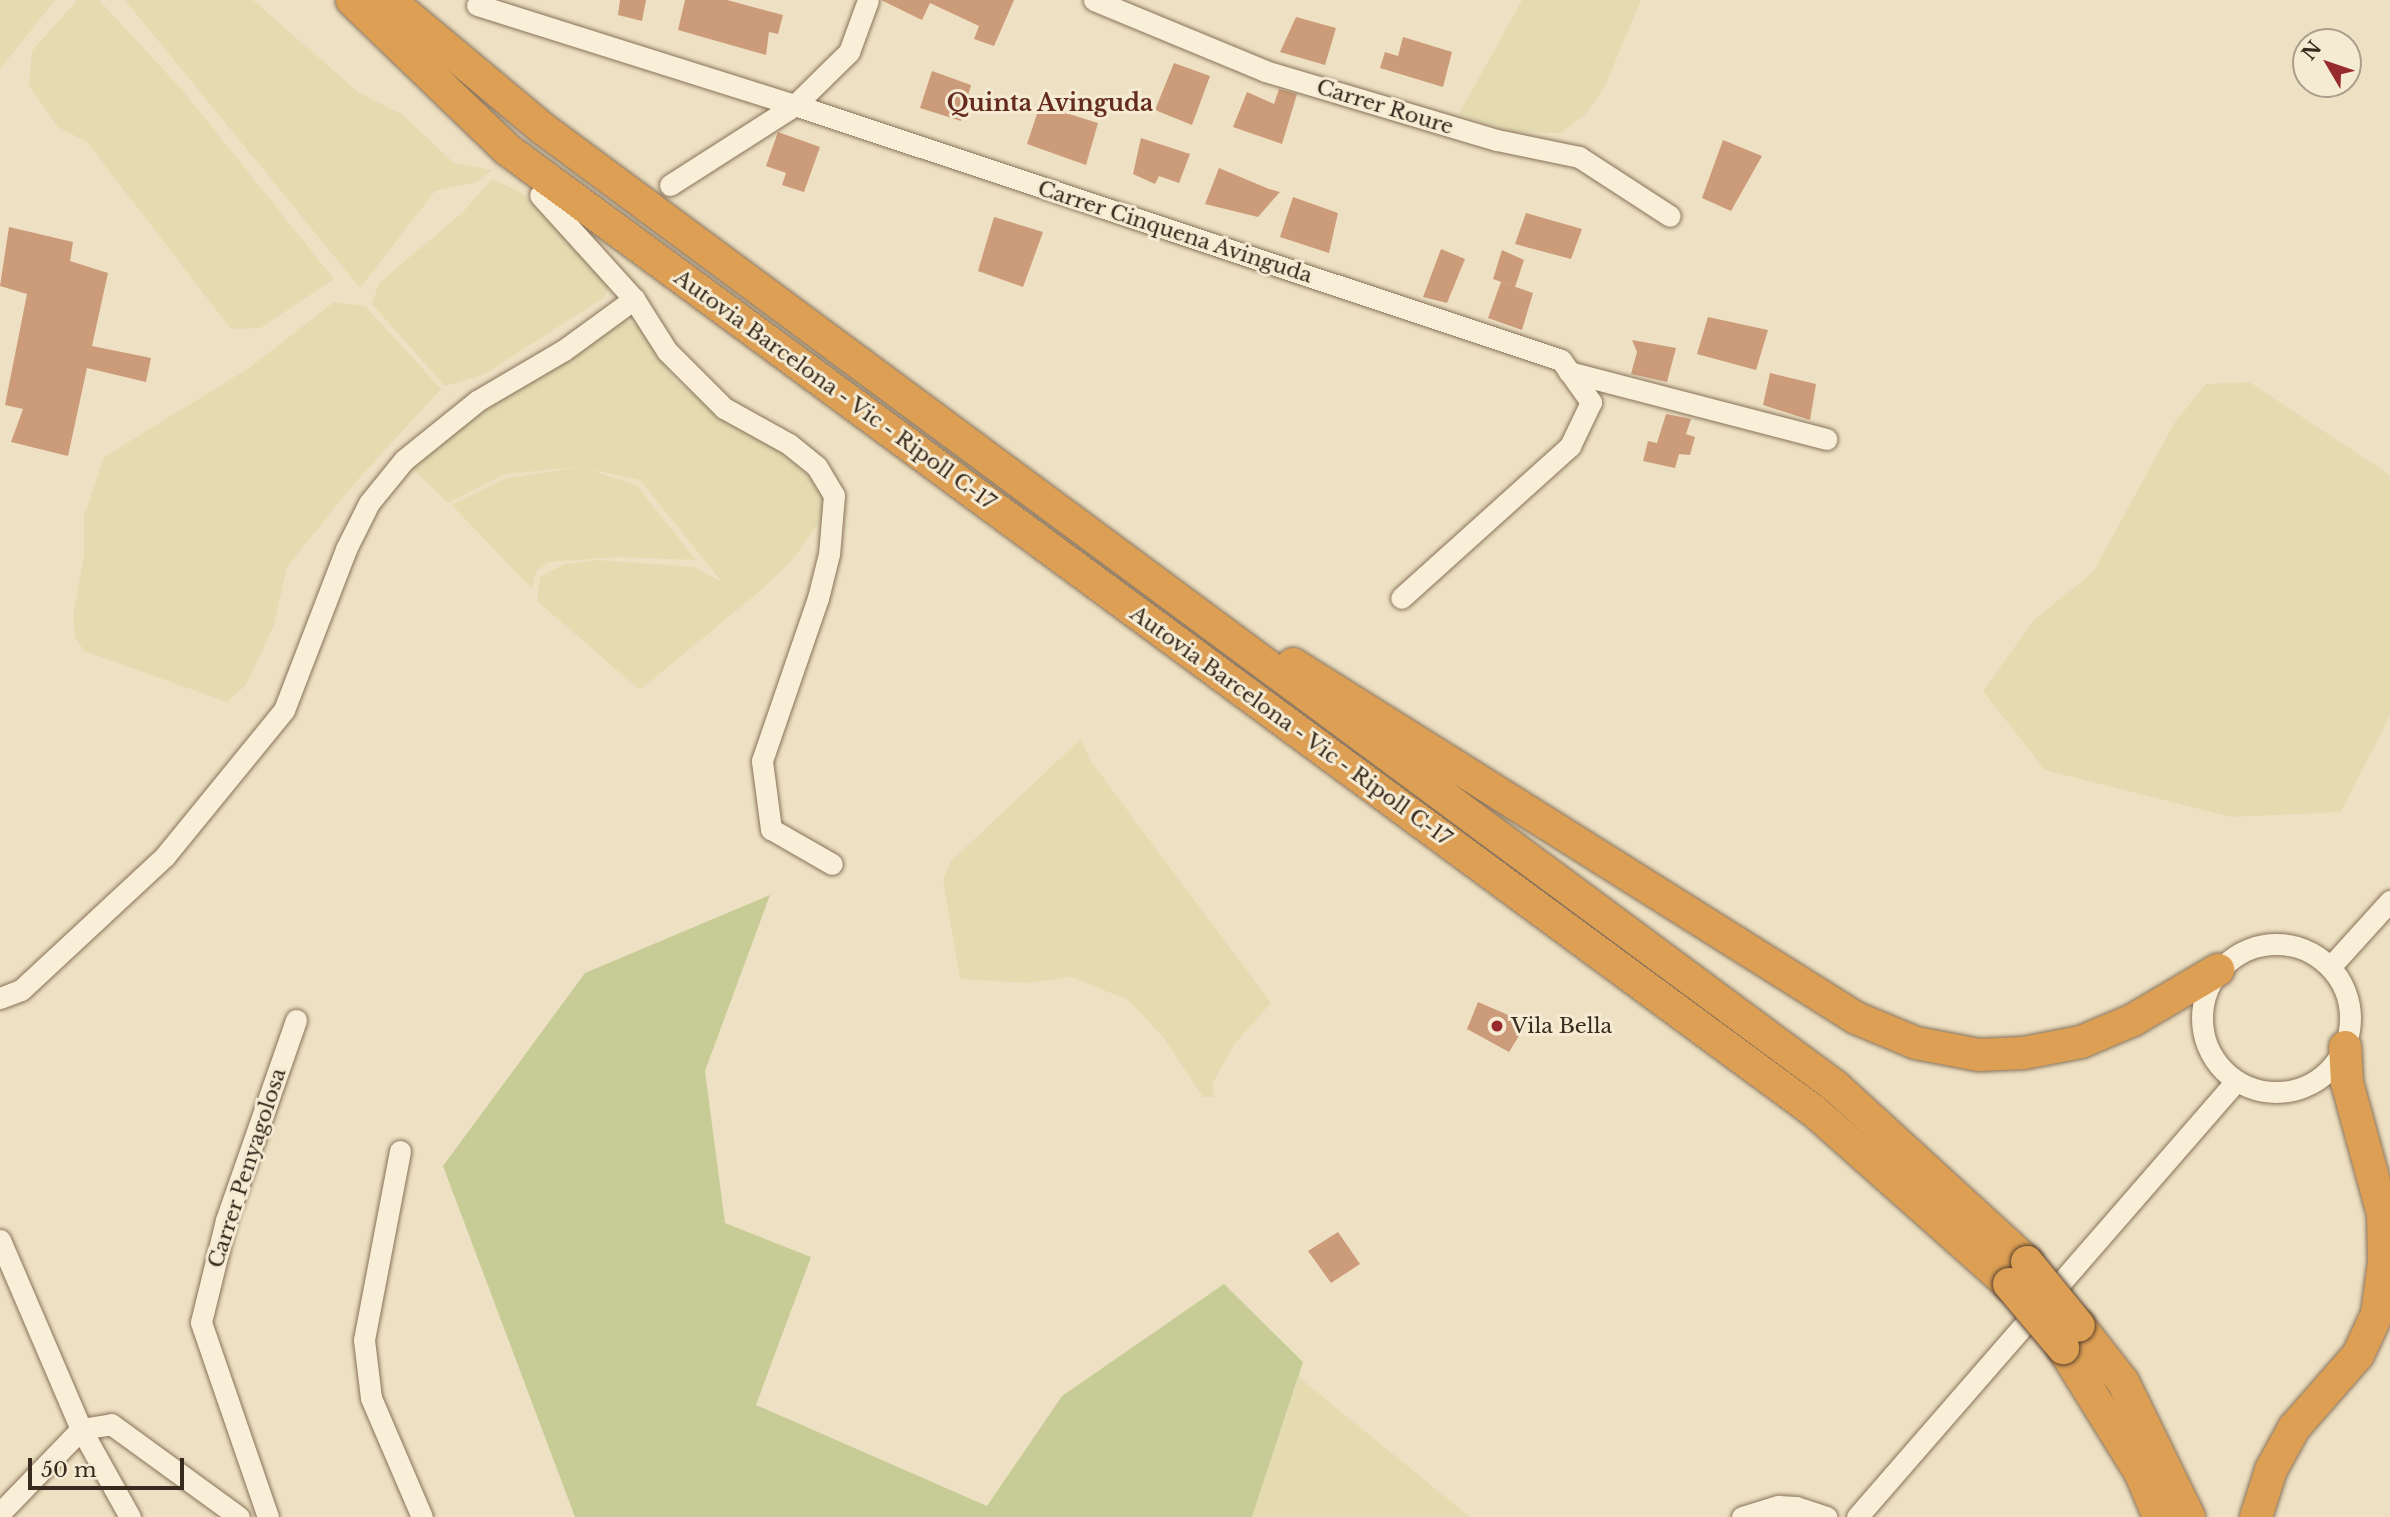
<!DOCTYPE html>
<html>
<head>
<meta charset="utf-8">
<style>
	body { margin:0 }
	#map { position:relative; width:2390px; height:1517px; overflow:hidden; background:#eee1c3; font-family:"Libre Baskerville",serif }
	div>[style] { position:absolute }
	.farmland>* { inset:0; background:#e4dbb1 }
	.green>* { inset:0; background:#c7cc97 }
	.building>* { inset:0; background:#cc9b79 }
	.roads { filter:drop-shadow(0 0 2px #88725a) drop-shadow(0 0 2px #88725a) }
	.minor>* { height:21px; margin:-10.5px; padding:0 10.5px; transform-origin:10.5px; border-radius:10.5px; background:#f9eed7 }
	.minor>.ring { margin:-10.5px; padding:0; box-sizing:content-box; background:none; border:21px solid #f9eed7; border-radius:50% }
	.highway>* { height:32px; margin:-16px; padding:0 16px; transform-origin:16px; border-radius:16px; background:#dd9f54 }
	.bridges { filter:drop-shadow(0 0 2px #56402e) drop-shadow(0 0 2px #56402e) }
	.highway-bridge>* { height:32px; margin:-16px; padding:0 16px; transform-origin:16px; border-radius:16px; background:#dd9f54 }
	.dots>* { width:19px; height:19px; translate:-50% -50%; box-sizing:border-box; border:4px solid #f5ebd3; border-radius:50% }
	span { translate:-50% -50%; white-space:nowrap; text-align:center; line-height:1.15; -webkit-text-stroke:6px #f5ebd3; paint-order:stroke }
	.street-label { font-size:21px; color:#382a1e }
	.poi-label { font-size:21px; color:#382a1e }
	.left { translate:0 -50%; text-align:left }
	.neighbourhood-label { font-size:23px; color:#652b1e; font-weight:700 }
	.north { position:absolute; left:2292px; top:28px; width:70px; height:70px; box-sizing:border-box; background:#f5ebd3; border:2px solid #a99e8b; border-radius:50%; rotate:309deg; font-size:19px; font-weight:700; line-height:28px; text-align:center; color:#382a1e }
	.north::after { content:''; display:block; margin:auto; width:24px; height:32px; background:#972a2c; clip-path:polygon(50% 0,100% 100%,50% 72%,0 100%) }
	.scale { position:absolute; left:28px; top:1458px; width:156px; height:32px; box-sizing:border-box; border:4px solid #382a1e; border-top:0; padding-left:9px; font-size:21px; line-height:24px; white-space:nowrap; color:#382a1e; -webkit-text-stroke:5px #f5ebd3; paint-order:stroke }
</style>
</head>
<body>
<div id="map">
	<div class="farmland">
		<div style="clip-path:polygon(0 0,55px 0,0 69px)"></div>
		<div style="clip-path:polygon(77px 0,99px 0,184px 92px,334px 279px,260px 328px,231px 329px,87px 142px,58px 127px,29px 86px,32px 51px)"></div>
		<div style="clip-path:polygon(125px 0,253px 0,358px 92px,403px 115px,454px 163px,492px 170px,476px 182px,435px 191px,360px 288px)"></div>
		<div style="clip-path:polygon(1522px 0,1641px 0,1605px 86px,1587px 113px,1561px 133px,1514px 132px,1459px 114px)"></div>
		<div style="clip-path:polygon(492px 179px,522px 193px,609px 285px,605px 297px,483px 375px,445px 386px,372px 304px,379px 283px,463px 212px)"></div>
		<div style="clip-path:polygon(334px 302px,365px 306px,441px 389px,353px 485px,287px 567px,274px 625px,246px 685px,227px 702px,84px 651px,75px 637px,73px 616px,84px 555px,84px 516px,104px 457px,249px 368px)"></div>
		<div style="clip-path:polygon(619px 320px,636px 324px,677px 383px,780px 451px,817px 484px,827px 511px,794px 558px,761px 590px,640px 690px,537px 601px,540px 577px,565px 564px,598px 560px,694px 567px,722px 582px,640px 480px,592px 470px,637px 486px,696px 560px,618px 557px,549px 562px,536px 571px,532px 589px,452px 505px,506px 478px,582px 467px,505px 474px,448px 503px,404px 460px)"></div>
		<div style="clip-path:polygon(2249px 382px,2390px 475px,2390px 715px,2341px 812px,2231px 817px,2045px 770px,1983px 691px,2034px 620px,2093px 572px,2175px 422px,2206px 384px)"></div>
		<div style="clip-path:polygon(1081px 739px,1090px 760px,1271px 1003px,1236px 1042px,1212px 1084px,1214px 1097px,1203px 1097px,1164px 1038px,1128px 1000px,1071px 977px,1027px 983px,960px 979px,943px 880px,951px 861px)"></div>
		<div style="clip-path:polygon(1299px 1376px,1307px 1384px,1470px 1517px,1252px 1517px)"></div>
	</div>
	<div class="green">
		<div style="clip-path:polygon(770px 895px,705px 1071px,725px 1223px,811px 1257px,756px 1405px,987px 1506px,1062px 1396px,1224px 1284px,1303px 1362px,1252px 1517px,575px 1517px,443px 1166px,585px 973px)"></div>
	</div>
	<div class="building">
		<div style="clip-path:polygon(620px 0,646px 0,642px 21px,618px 15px)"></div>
		<div style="clip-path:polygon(685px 0,727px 0,783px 15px,778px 34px,769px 32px,766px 55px,678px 30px)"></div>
		<div style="clip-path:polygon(881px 0,1014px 0,994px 46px,974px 39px,979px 26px,930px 3px,922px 20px)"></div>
		<div style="clip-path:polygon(1296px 17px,1336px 28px,1325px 65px,1280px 52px)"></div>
		<div style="clip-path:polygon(1403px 37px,1452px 52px,1443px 87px,1380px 68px,1385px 52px,1398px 56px)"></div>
		<div style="clip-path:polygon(1174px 63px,1210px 76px,1192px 125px,1155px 110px)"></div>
		<div style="clip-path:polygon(932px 71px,971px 85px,961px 121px,920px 108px)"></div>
		<div style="clip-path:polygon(1279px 89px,1297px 94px,1282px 144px,1233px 127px,1247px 92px,1274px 104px)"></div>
		<div style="clip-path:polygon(1040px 105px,1098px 123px,1086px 165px,1027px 144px)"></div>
		<div style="clip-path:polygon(778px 132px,820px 147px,804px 192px,782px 185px,786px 173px,766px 166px)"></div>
		<div style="clip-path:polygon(1141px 138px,1190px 154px,1179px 183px,1159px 176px,1155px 184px,1133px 174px)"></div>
		<div style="clip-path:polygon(1723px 140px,1762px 156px,1731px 211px,1702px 198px)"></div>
		<div style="clip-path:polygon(1219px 168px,1269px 189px,1280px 192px,1258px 217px,1205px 204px)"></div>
		<div style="clip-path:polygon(1293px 197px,1338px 213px,1329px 253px,1280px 237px)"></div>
		<div style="clip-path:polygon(1526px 213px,1582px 229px,1571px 259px,1515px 244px)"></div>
		<div style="clip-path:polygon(994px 217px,1043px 232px,1023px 287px,978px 271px)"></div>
		<div style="clip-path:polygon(9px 227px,73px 242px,70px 261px,108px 273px,92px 346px,151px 358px,146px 382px,87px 368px,68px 456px,11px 442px,23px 409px,5px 405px,27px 294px,0 286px)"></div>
		<div style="clip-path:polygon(1441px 249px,1465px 259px,1447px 303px,1423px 297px)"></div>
		<div style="clip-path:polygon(1502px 250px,1524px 260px,1515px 287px,1493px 279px)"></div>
		<div style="clip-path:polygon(1501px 282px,1533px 293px,1522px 330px,1488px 318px)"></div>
		<div style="clip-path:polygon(1708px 317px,1768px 330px,1756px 370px,1697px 354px)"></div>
		<div style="clip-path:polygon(1632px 340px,1676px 348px,1667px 382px,1631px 374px,1637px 352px)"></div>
		<div style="clip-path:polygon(1770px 373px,1816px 384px,1810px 420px,1763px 405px)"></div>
		<div style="clip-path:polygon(1666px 414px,1691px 419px,1686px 434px,1695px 437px,1690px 455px,1679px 454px,1675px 468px,1643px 461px,1648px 441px,1657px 443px)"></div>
		<div style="clip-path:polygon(1478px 1002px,1527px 1023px,1509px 1052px,1467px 1029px)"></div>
		<div style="clip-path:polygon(1338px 1232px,1360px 1264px,1331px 1283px,1308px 1251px)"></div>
	</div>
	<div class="roads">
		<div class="minor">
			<div style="left:1094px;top:0;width:185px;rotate:22.5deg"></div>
			<div style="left:1265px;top:71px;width:242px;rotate:16.6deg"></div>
			<div style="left:1497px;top:140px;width:84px;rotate:11.7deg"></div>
			<div style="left:1579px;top:157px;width:108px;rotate:33deg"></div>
			<div style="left:477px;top:5px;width:333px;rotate:17.5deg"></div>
			<div style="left:795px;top:105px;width:807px;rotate:18.41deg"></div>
			<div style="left:1561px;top:360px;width:52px;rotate:54.5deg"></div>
			<div style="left:1591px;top:402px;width:49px;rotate:115.5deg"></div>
			<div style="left:1570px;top:446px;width:227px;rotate:138deg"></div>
			<div style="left:670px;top:185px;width:148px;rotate:-32.6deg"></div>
			<div style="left:795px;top:105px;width:76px;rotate:-44.5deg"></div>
			<div style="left:849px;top:52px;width:55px;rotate:-69.9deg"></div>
			<div style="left:634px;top:299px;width:62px;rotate:57.6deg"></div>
			<div style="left:667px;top:351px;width:81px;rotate:45deg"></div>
			<div style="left:724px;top:408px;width:74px;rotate:29deg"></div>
			<div style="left:789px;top:444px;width:36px;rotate:39deg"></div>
			<div style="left:817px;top:467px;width:33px;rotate:59deg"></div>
			<div style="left:834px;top:495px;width:59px;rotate:94.8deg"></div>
			<div style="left:829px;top:554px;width:45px;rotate:104deg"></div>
			<div style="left:818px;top:598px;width:172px;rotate:109deg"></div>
			<div style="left:762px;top:761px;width:69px;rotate:82.5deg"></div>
			<div style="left:771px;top:829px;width:70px;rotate:29.8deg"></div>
			<div style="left:1569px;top:372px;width:266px;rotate:14.6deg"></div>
			<div class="ring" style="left:2202px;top:944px;width:127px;height:127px"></div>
			<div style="left:2331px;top:966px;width:88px;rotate:-47.8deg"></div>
			<div style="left:0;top:998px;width:22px;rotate:-21deg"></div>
			<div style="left:21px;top:990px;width:197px;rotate:-42.9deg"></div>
			<div style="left:165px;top:856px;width:188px;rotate:-50.8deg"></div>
			<div style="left:284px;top:710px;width:173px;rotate:-68.9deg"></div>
			<div style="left:346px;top:549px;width:51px;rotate:-63.4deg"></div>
			<div style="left:369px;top:503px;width:55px;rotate:-50.9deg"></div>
			<div style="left:404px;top:460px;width:94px;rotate:-38.9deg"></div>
			<div style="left:477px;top:401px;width:101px;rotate:-30.4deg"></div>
			<div style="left:564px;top:350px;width:87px;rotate:-36.1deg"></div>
			<div style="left:634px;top:299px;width:140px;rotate:-132.1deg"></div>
			<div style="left:400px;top:1151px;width:192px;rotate:100.8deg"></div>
			<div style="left:364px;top:1340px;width:58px;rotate:83.1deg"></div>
			<div style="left:371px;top:1398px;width:129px;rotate:66.8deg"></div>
			<div style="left:0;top:1240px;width:206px;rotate:66.8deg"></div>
			<div style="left:81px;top:1429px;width:101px;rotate:60.9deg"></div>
			<div style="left:81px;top:1429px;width:30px;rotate:-9deg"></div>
			<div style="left:111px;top:1424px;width:158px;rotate:36deg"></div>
			<div style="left:0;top:1513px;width:117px;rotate:-46deg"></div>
			<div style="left:268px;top:1517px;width:206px;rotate:-109deg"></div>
			<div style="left:201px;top:1322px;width:105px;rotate:-76.2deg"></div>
			<div style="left:226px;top:1220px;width:212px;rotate:-70.7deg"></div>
			<div style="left:1742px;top:1517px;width:38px;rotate:-17deg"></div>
			<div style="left:1778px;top:1506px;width:18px;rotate:3deg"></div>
			<div style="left:1796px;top:1507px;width:32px;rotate:18deg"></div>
			<div style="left:1857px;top:1517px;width:578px;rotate:-49deg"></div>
		</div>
		<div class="highway">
			<div style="left:352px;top:0;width:216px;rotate:43.9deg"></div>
			<div style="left:508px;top:150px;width:1621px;rotate:36.35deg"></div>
			<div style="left:1814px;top:1111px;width:261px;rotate:41.6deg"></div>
			<div style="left:389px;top:0;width:199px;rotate:39.9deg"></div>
			<div style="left:542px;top:128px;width:1611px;rotate:36.54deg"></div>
			<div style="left:1836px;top:1087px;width:259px;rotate:42.5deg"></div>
			<div style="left:1293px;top:664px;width:665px;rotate:32.16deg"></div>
			<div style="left:1856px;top:1018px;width:65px;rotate:22.6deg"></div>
			<div style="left:1916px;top:1043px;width:64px;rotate:10.8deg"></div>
			<div style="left:1979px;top:1055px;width:45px;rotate:-2.5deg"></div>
			<div style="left:2024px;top:1053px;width:58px;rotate:-10.9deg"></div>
			<div style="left:2081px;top:1042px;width:56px;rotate:-22.9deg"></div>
			<div style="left:2133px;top:1020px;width:99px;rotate:-30.5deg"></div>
			<div style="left:2079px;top:1326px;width:71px;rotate:51.8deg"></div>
			<div style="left:2123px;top:1382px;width:150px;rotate:63.9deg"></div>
			<div style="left:2063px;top:1348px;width:148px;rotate:58.2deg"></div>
			<div style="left:2141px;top:1474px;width:47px;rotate:67.3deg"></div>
			<div style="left:2256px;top:1517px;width:49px;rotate:-72.3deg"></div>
			<div style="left:2271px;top:1470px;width:48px;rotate:-61.3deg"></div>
			<div style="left:2294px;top:1428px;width:97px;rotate:-48.8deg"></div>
			<div style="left:2358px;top:1355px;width:45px;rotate:-65.1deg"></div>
			<div style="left:2377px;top:1314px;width:52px;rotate:-82.3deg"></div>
			<div style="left:2384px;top:1262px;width:48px;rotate:-91.2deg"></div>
			<div style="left:2383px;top:1214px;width:137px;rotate:-105.3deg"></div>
			<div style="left:2347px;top:1082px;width:35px;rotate:-93deg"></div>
		</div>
	</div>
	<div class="bridges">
		<div class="highway-bridge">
			<div style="left:2027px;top:1262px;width:82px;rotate:50.9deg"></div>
			<div style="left:2009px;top:1284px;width:84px;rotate:49.8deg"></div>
		</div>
	</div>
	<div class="dots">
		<div style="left:1497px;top:1026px;background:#972a2c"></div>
	</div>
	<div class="street-label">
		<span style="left:1385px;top:107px;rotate:17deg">Carrer Roure</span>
		<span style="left:1175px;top:232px;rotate:18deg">Carrer Cinquena Avinguda</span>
		<span style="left:835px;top:390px;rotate:36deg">Autovia Barcelona - Vic - Ripoll C-17</span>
		<span style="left:1291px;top:726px;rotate:36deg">Autovia Barcelona - Vic - Ripoll C-17</span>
		<span style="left:247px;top:1168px;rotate:-72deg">Carrer Penyagolosa</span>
	</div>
	<div class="poi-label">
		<span class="left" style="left:1511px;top:1026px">Vila Bella</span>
	</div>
	<div class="neighbourhood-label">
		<span style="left:1050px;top:103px">Quinta Avinguda</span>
	</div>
	<div class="north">N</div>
	<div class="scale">50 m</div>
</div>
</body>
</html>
